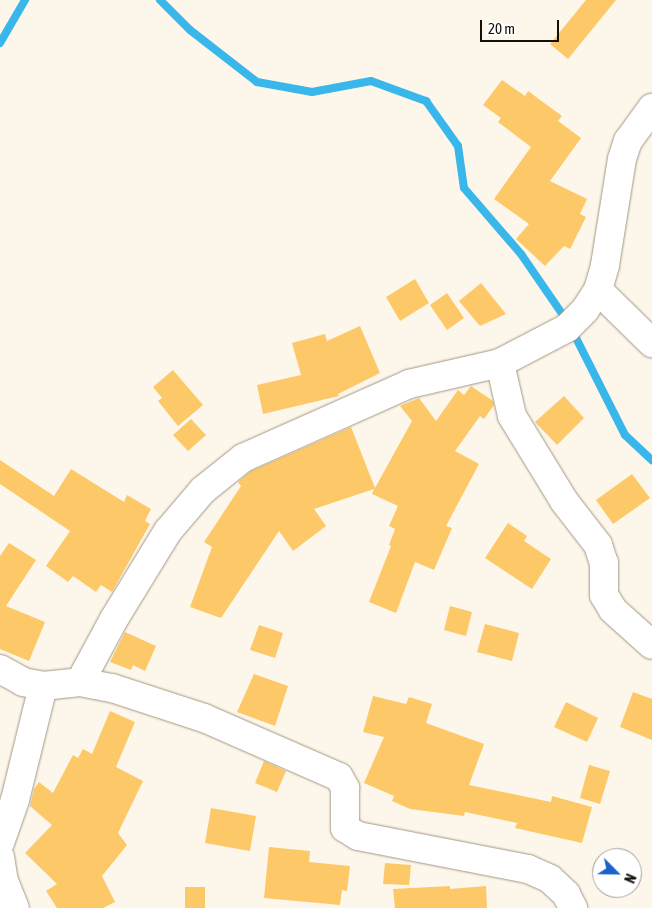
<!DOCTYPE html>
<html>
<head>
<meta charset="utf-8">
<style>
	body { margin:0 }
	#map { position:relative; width:652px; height:908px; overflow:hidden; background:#fdf6ea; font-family:"Asap Condensed",sans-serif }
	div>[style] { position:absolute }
	.stream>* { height:8px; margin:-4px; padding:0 4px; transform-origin:4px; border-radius:4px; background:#3ab7ea }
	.building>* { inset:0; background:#fdc968 }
	.roads { filter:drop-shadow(0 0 1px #a29784) drop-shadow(0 0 1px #a29784) }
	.minor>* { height:28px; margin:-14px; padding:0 14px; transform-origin:14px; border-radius:14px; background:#fff }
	span { translate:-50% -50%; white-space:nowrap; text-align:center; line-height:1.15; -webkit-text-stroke:4.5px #fff; paint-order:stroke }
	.north { position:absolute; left:592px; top:848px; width:50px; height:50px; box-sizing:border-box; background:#fff; border:1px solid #a19f9d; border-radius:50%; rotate:113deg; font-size:14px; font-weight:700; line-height:20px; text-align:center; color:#141009 }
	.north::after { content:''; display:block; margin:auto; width:18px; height:22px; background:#1962cc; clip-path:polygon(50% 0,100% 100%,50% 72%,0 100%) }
	.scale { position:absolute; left:480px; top:20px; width:79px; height:22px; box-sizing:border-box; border:2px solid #141009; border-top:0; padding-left:6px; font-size:15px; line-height:18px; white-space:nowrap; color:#141009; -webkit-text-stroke:4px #fff; paint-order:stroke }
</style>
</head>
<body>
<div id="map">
	<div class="stream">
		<div style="left:160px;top:0;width:42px;rotate:45deg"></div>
		<div style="left:190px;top:30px;width:85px;rotate:37.8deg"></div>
		<div style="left:257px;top:82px;width:56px;rotate:10.3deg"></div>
		<div style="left:312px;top:92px;width:60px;rotate:-10.6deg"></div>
		<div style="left:371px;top:81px;width:59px;rotate:20deg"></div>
		<div style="left:426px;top:101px;width:55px;rotate:54.6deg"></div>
		<div style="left:458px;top:146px;width:42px;rotate:81.9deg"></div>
		<div style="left:464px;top:188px;width:87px;rotate:49.2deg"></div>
		<div style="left:521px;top:254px;width:74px;rotate:55.5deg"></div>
		<div style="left:0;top:43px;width:50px;rotate:-59.8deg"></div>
		<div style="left:574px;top:334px;width:113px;rotate:63.2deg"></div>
		<div style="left:625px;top:435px;width:37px;rotate:43deg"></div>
	</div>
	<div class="building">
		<div style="clip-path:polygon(586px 0,616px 0,568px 59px,550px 44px)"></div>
		<div style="clip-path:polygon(502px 80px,525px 96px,528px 91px,562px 116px,558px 121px,581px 138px,550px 181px,587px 199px,580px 214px,586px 217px,570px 249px,564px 246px,545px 266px,516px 239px,529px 224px,494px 199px,531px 147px,498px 122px,501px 118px,483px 105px)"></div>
		<div style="clip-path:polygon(415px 279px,429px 303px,400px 321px,386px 297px)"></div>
		<div style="clip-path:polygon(481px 283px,506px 314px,480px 326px,459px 301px)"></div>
		<div style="clip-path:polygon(447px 293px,464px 318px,447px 330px,430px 305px)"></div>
		<div style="clip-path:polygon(360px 326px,380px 373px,338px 394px,339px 396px,263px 414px,257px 385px,301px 375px,292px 343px,325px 334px,327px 341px)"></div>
		<div style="clip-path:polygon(173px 370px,203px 405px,178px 426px,158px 401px,162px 398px,153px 387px)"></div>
		<div style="clip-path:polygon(471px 386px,493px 401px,494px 405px,484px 419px,480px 416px,455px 451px,479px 464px,446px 526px,452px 528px,434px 570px,415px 562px,396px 613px,369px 602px,391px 546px,389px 545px,395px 529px,389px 526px,398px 506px,372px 494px,374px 489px,314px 509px,326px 526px,293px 551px,279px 531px,221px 618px,190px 607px,212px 547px,204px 542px,241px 486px,238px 482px,251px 471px,351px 427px,375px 488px,412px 421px,400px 406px,419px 398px,436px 421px,458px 390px,464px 395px)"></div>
		<div style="clip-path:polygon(564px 396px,584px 418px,557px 445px,535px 422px)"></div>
		<div style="clip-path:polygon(191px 419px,206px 435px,188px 451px,173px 435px)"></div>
		<div style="clip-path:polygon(0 460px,54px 496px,71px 469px,124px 502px,127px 495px,151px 509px,145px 521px,150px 524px,112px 592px,101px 585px,96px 592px,73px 576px,68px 582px,46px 566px,70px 531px,0 484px)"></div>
		<div style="clip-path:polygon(632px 474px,650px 498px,613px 524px,596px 500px)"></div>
		<div style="clip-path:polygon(508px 523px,527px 536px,524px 541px,551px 559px,532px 589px,485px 558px)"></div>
		<div style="clip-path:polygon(9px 543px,36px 560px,6px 606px,45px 622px,29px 661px,0 649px,0 556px)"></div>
		<div style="clip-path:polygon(450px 606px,472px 612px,466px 636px,444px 630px)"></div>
		<div style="clip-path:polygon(485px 624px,519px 633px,512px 661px,477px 652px)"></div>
		<div style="clip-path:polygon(259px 625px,283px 633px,275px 658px,250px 650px)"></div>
		<div style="clip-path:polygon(125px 632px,156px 646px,145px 671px,133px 665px,131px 670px,110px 662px)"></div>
		<div style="clip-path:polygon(254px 674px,288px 686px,275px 726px,237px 712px)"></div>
		<div style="clip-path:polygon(633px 692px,652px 699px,652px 740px,620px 727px)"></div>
		<div style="clip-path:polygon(373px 696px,406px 704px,409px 697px,432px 704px,426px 723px,484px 744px,469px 785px,551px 802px,552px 796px,592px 807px,582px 843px,515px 828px,517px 823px,465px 812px,464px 816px,410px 809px,392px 801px,394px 796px,364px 783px,384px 737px,363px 732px)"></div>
		<div style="clip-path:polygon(566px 702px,598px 718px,587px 742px,554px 727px)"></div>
		<div style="clip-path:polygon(110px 711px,135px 722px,116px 767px,143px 781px,118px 833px,127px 845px,102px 876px,115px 902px,103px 908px,57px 908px,46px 891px,57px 884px,25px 853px,52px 825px,30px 806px,34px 789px,39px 782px,53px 793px,73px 755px,78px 758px,83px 749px,92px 754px)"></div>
		<div style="clip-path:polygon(264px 761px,286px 771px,277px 792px,255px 783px)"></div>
		<div style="clip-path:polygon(589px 765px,610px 771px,600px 804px,580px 798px)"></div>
		<div style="clip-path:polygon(211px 808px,256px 816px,250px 851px,205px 843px)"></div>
		<div style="clip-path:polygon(269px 847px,310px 851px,309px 862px,350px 866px,347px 891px,342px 890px,340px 905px,264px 898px)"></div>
		<div style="clip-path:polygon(385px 863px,411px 865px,409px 885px,383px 884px)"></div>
		<div style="clip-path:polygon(450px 886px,450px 889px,486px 886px,487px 908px,395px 908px,393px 889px)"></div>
		<div style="clip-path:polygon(185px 887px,205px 887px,205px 908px,185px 908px)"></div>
	</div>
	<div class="roads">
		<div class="minor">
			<div style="left:598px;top:290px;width:76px;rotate:44.5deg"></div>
			<div style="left:500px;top:363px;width:54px;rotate:77.2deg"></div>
			<div style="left:512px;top:416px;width:100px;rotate:58.5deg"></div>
			<div style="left:564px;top:501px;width:56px;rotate:52.3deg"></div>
			<div style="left:598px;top:545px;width:19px;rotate:72deg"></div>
			<div style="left:604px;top:563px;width:32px;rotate:90deg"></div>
			<div style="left:604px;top:595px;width:17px;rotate:59deg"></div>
			<div style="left:613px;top:610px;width:52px;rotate:41.9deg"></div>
			<div style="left:0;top:669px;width:26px;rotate:29deg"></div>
			<div style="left:23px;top:682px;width:20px;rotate:11deg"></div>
			<div style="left:43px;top:686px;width:37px;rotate:-6deg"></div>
			<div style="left:80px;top:682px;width:33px;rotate:11deg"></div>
			<div style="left:112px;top:688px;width:97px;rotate:18.1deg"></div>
			<div style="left:204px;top:718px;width:147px;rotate:23.6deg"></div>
			<div style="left:339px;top:777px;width:13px;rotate:61deg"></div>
			<div style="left:345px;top:788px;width:40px;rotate:90deg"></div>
			<div style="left:345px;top:828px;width:15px;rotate:32deg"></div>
			<div style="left:358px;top:836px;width:173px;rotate:11deg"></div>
			<div style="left:528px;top:869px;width:24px;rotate:24deg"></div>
			<div style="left:550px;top:879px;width:22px;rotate:43deg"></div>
			<div style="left:566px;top:894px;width:16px;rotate:63deg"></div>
			<div style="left:80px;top:682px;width:72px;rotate:-61.6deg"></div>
			<div style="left:114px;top:619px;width:103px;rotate:-58.5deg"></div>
			<div style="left:168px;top:531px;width:54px;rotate:-49.5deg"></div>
			<div style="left:203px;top:490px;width:51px;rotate:-38.7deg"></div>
			<div style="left:243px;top:458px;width:182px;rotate:-24deg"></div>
			<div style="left:409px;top:384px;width:93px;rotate:-13deg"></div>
			<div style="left:500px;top:363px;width:76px;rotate:-27.6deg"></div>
			<div style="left:567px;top:328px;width:25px;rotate:-45deg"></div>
			<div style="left:585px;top:310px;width:24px;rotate:-57deg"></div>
			<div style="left:598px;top:290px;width:26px;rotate:-74deg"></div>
			<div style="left:605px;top:265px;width:107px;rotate:-80.9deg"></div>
			<div style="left:622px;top:159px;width:19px;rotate:-72deg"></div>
			<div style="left:628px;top:141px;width:41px;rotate:-54deg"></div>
			<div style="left:0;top:843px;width:46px;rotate:-70.8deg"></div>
			<div style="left:15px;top:800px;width:117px;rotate:-76.2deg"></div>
			<div style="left:0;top:857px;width:24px;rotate:81deg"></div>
			<div style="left:4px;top:881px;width:29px;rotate:68deg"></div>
		</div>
	</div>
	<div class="north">N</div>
	<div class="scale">20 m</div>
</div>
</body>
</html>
